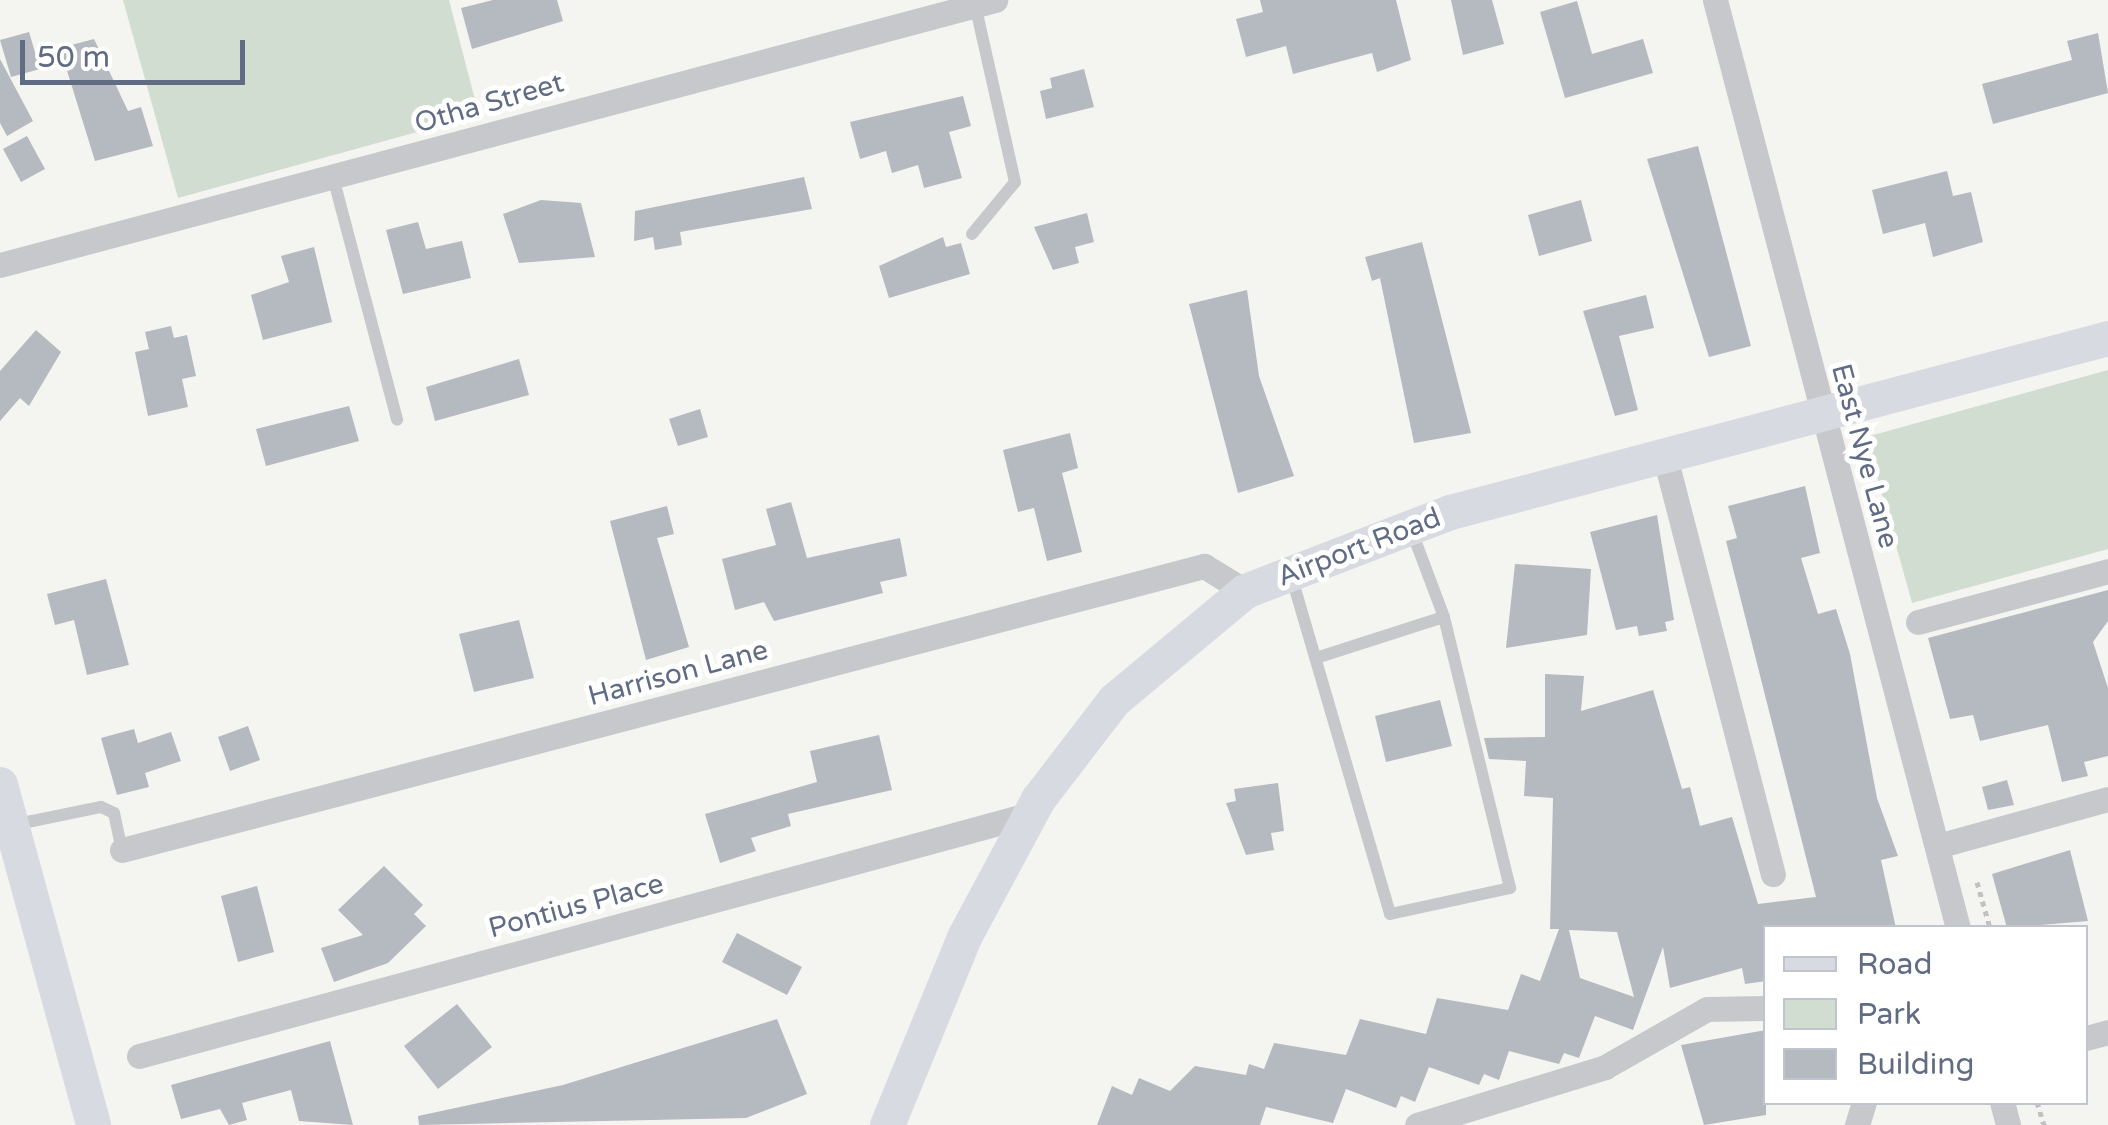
<!DOCTYPE html>
<html>
<head>
<meta charset="utf-8">
<style>
	body { margin:0 }
	#map { position:relative; width:2108px; height:1125px; overflow:hidden; background:#f4f5f0; font-family:"Varela Round",sans-serif }
	div>[style] { position:absolute }
	.green>* { inset:0; background:#d2ddd1 }
	.building>* { inset:0; background:#b5b9c0 }
	.path>* { height:5px; margin-top:-2.5px; transform-origin:0; background:repeating-linear-gradient(90deg,#c1c1c3 0 5px,transparent 0 10px) }
	.lane>* { height:12px; margin:-6px; padding:0 6px; transform-origin:6px; border-radius:6px; background:#c6c8cc }
	.street>* { height:25px; margin:-12.5px; padding:0 12.5px; transform-origin:12.5px; border-radius:12.5px; background:#c6c8cc }
	.secondary>* { height:35px; margin:-17.5px; padding:0 17.5px; transform-origin:17.5px; border-radius:17.5px; background:#d8dae1 }
	span { translate:-50% -50%; white-space:nowrap; text-align:center; line-height:1.15; -webkit-text-stroke:10px #fff; paint-order:stroke }
	.street-label { font-size:28px; color:#606b84 }
	.legend { position:absolute; left:1763px; top:925px; width:325px; height:180px; box-sizing:border-box; background:#fff; border:2px solid #bfc4ce; margin:0; padding:12px 18px; list-style:none; font-size:30px; color:#606b84 }
	.legend li { display:flex; align-items:center; gap:20px; height:50px }
	.legend b { width:50px; border:2px solid #bfc4ce }
	.scale { position:absolute; left:20px; top:40px; width:225px; height:45px; box-sizing:border-box; border:5px solid #606b84; border-top:0; padding-left:12px; font-size:30px; line-height:35px; white-space:nowrap; color:#606b84; -webkit-text-stroke:8px #fff; paint-order:stroke }
</style>
</head>
<body>
<div id="map">
	<div class="green">
		<div style="clip-path:polygon(123px 0,449px 0,479px 115px,178px 198px)"></div>
		<div style="clip-path:polygon(2108px 370px,2108px 549px,1912px 603px,1866px 437px)"></div>
	</div>
	<div class="building">
		<div style="clip-path:polygon(493px 0,557px 0,563px 21px,472px 49px,461px 8px)"></div>
		<div style="clip-path:polygon(1260px 0,1396px 0,1411px 60px,1377px 72px,1372px 53px,1293px 74px,1286px 46px,1246px 57px,1236px 19px,1263px 12px)"></div>
		<div style="clip-path:polygon(1451px 0,1492px 0,1504px 44px,1463px 55px)"></div>
		<div style="clip-path:polygon(1577px 1px,1592px 54px,1643px 39px,1653px 73px,1565px 98px,1540px 12px)"></div>
		<div style="clip-path:polygon(29px 32px,40px 69px,11px 77px,0 40px)"></div>
		<div style="clip-path:polygon(2098px 33px,2108px 93px,1993px 124px,1982px 84px,2072px 60px,2067px 41px)"></div>
		<div style="clip-path:polygon(94px 39px,128px 111px,141px 107px,153px 146px,95px 161px,60px 48px)"></div>
		<div style="clip-path:polygon(0 59px,33px 121px,7px 136px,0 123px)"></div>
		<div style="clip-path:polygon(1084px 69px,1094px 107px,1046px 119px,1040px 91px,1052px 88px,1050px 78px)"></div>
		<div style="clip-path:polygon(963px 96px,971px 126px,949px 132px,962px 178px,924px 188px,918px 165px,892px 173px,886px 151px,860px 159px,850px 122px)"></div>
		<div style="clip-path:polygon(27px 136px,45px 169px,21px 182px,3px 149px)"></div>
		<div style="clip-path:polygon(1698px 146px,1751px 346px,1709px 357px,1647px 159px)"></div>
		<div style="clip-path:polygon(1947px 171px,1953px 196px,1971px 192px,1983px 242px,1933px 257px,1925px 223px,1883px 234px,1872px 190px)"></div>
		<div style="clip-path:polygon(804px 177px,812px 209px,680px 232px,682px 245px,655px 250px,653px 237px,634px 241px,635px 211px)"></div>
		<div style="clip-path:polygon(541px 200px,581px 203px,595px 257px,519px 263px,503px 214px)"></div>
		<div style="clip-path:polygon(1581px 200px,1592px 241px,1539px 256px,1528px 215px)"></div>
		<div style="clip-path:polygon(1087px 213px,1094px 242px,1075px 247px,1079px 263px,1053px 270px,1034px 227px)"></div>
		<div style="clip-path:polygon(418px 222px,426px 249px,462px 241px,471px 278px,403px 294px,386px 230px)"></div>
		<div style="clip-path:polygon(943px 237px,946px 247px,961px 243px,970px 274px,889px 298px,879px 266px)"></div>
		<div style="clip-path:polygon(1422px 242px,1471px 433px,1414px 443px,1380px 278px,1372px 281px,1365px 257px)"></div>
		<div style="clip-path:polygon(314px 247px,332px 322px,263px 340px,251px 295px,289px 282px,281px 256px)"></div>
		<div style="clip-path:polygon(1247px 290px,1259px 376px,1294px 476px,1238px 493px,1189px 304px)"></div>
		<div style="clip-path:polygon(1646px 295px,1654px 328px,1619px 336px,1638px 410px,1615px 416px,1583px 311px)"></div>
		<div style="clip-path:polygon(171px 326px,174px 338px,187px 335px,196px 376px,182px 379px,188px 407px,148px 416px,135px 352px,149px 349px,145px 332px)"></div>
		<div style="clip-path:polygon(36px 330px,61px 352px,29px 406px,20px 398px,0 421px,0 371px)"></div>
		<div style="clip-path:polygon(519px 359px,529px 395px,435px 421px,426px 387px)"></div>
		<div style="clip-path:polygon(349px 406px,359px 441px,266px 466px,256px 429px)"></div>
		<div style="clip-path:polygon(700px 409px,708px 437px,678px 446px,669px 419px)"></div>
		<div style="clip-path:polygon(1070px 433px,1078px 468px,1062px 473px,1082px 552px,1047px 561px,1034px 508px,1018px 512px,1003px 450px)"></div>
		<div style="clip-path:polygon(evenodd,1805px 486px,1820px 553px,1801px 558px,1818px 614px,1836px 609px,1850px 654px,1877px 798px,1898px 856px,1881px 860px,1896px 928px,1766px 928px,1766px 981px,1745px 984px,1742px 968px,1670px 988px,1663px 947px,1633px 1030px,1595px 1016px,1579px 1058px,1564px 1053px,1559px 1064px,1509px 1051px,1499px 1080px,1484px 1074px,1479px 1085px,1429px 1067px,1415px 1102px,1401px 1096px,1396px 1108px,1346px 1089px,1333px 1123px,1266px 1107px,1260px 1125px,1097px 1125px,1112px 1086px,1132px 1095px,1139px 1078px,1170px 1091px,1195px 1066px,1246px 1075px,1249px 1064px,1264px 1069px,1274px 1043px,1346px 1055px,1360px 1019px,1426px 1034px,1437px 998px,1508px 1010px,1521px 974px,1540px 981px,1559px 929px,1550px 929px,1553px 798px,1524px 796px,1526px 761px,1489px 759px,1484px 738px,1545px 737px,1545px 674px,1584px 676px,1581px 711px,1653px 690px,1682px 789px,1690px 787px,1700px 826px,1732px 817px,1758px 904px,1816px 897px,1726px 541px,1737px 538px,1728px 506px,1805px 486px,1569px 930px,1617px 932px,1634px 997px,1580px 978px,1569px 930px)"></div>
		<div style="clip-path:polygon(791px 502px,807px 558px,900px 538px,907px 576px,880px 582px,883px 593px,774px 621px,764px 602px,735px 610px,722px 559px,776px 545px,766px 509px)"></div>
		<div style="clip-path:polygon(667px 506px,674px 534px,657px 538px,689px 647px,646px 660px,610px 521px)"></div>
		<div style="clip-path:polygon(1657px 515px,1674px 620px,1665px 622px,1667px 631px,1639px 636px,1637px 626px,1616px 630px,1590px 532px)"></div>
		<div style="clip-path:polygon(1515px 564px,1591px 569px,1587px 635px,1506px 648px)"></div>
		<div style="clip-path:polygon(106px 579px,129px 665px,87px 675px,74px 620px,55px 625px,47px 594px)"></div>
		<div style="clip-path:polygon(2108px 590px,2108px 621px,2093px 642px,2108px 688px,2108px 756px,2084px 762px,2088px 776px,2062px 782px,2048px 725px,1980px 741px,1973px 715px,1950px 719px,1928px 638px)"></div>
		<div style="clip-path:polygon(519px 620px,534px 678px,474px 692px,459px 634px)"></div>
		<div style="clip-path:polygon(1440px 700px,1452px 746px,1386px 762px,1375px 716px)"></div>
		<div style="clip-path:polygon(248px 726px,260px 760px,230px 771px,218px 737px)"></div>
		<div style="clip-path:polygon(134px 729px,138px 743px,171px 732px,181px 761px,145px 773px,149px 787px,117px 795px,101px 738px)"></div>
		<div style="clip-path:polygon(879px 735px,892px 790px,788px 814px,791px 826px,751px 838px,756px 851px,720px 863px,705px 814px,817px 782px,810px 751px)"></div>
		<div style="clip-path:polygon(2007px 780px,2014px 805px,1988px 810px,1982px 787px)"></div>
		<div style="clip-path:polygon(1278px 783px,1284px 831px,1271px 833px,1274px 850px,1246px 855px,1226px 803px,1236px 801px,1234px 789px)"></div>
		<div style="clip-path:polygon(2070px 850px,2088px 921px,2007px 928px,1992px 874px)"></div>
		<div style="clip-path:polygon(384px 866px,423px 905px,414px 914px,426px 926px,388px 963px,334px 982px,321px 948px,363px 935px,338px 910px)"></div>
		<div style="clip-path:polygon(257px 886px,274px 952px,238px 962px,221px 896px)"></div>
		<div style="clip-path:polygon(737px 933px,802px 967px,787px 995px,722px 962px)"></div>
		<div style="clip-path:polygon(457px 1004px,492px 1047px,438px 1089px,404px 1046px)"></div>
		<div style="clip-path:polygon(777px 1019px,807px 1094px,746px 1118px,419px 1125px,418px 1116px,563px 1085px)"></div>
		<div style="clip-path:polygon(1766px 1030px,1766px 1115px,1704px 1125px,1681px 1045px)"></div>
		<div style="clip-path:polygon(330px 1041px,353px 1125px,299px 1121px,291px 1090px,242px 1103px,247px 1120px,229px 1125px,220px 1109px,181px 1119px,171px 1085px)"></div>
	</div>
	<div class="path">
		<div style="left:1977px;top:882px;width:48px;rotate:74.2deg"></div>
		<div style="left:2037px;top:1102px;width:24px;rotate:73deg"></div>
	</div>
	<div class="lane">
		<div style="left:333px;top:177px;width:251px;rotate:75.2deg"></div>
		<div style="left:972px;top:234px;width:67px;rotate:-50.4deg"></div>
		<div style="left:1015px;top:182px;width:181px;rotate:-102.7deg"></div>
		<div style="left:1291px;top:575px;width:353px;rotate:73.7deg"></div>
		<div style="left:1390px;top:914px;width:123px;rotate:-12.2deg"></div>
		<div style="left:1510px;top:888px;width:279px;rotate:-103.7deg"></div>
		<div style="left:1444px;top:617px;width:91px;rotate:-110.6deg"></div>
		<div style="left:1316px;top:658px;width:134px;rotate:-17.8deg"></div>
		<div style="left:13px;top:825px;width:90px;rotate:-11.6deg"></div>
		<div style="left:101px;top:807px;width:14px;rotate:25deg"></div>
		<div style="left:114px;top:813px;width:38px;rotate:78deg"></div>
	</div>
	<div class="street">
		<div style="left:1715px;top:0;width:959px;rotate:75.33deg"></div>
		<div style="left:0;top:265px;width:1030px;rotate:-14.91deg"></div>
		<div style="left:1665px;top:457px;width:431px;rotate:75.5deg"></div>
		<div style="left:1918px;top:622px;width:197px;rotate:-15deg"></div>
		<div style="left:1941px;top:845px;width:173px;rotate:-15.4deg"></div>
		<div style="left:122px;top:850px;width:1119px;rotate:-14.71deg"></div>
		<div style="left:1204px;top:566px;width:48px;rotate:31.4deg"></div>
		<div style="left:2086px;top:1038px;width:23px;rotate:-15deg"></div>
		<div style="left:139px;top:1056px;width:921px;rotate:-15.17deg"></div>
		<div style="left:2002px;top:1102px;width:24px;rotate:75deg"></div>
		<div style="left:1417px;top:1125px;width:197px;rotate:-17.1deg"></div>
		<div style="left:1605px;top:1067px;width:117px;rotate:-29.6deg"></div>
		<div style="left:1707px;top:1009px;width:59px;rotate:-1deg"></div>
		<div style="left:1857px;top:1125px;width:24px;rotate:-73deg"></div>
	</div>
	<div class="secondary">
		<div style="left:0;top:784px;width:353px;rotate:74.7deg"></div>
		<div style="left:887px;top:1125px;width:203px;rotate:-67.7deg"></div>
		<div style="left:964px;top:937px;width:157px;rotate:-61.8deg"></div>
		<div style="left:1038px;top:799px;width:125px;rotate:-52.5deg"></div>
		<div style="left:1114px;top:700px;width:170px;rotate:-39.8deg"></div>
		<div style="left:1245px;top:591px;width:220px;rotate:-21.1deg"></div>
		<div style="left:1450px;top:512px;width:681px;rotate:-14.81deg"></div>
	</div>
	<div class="street-label">
		<span style="left:489px;top:103px;rotate:-16deg">Otha Street</span>
		<span style="left:1865px;top:456px;rotate:75deg">East Nye Lane</span>
		<span style="left:1359px;top:547px;rotate:-21deg">Airport Road</span>
		<span style="left:678px;top:673px;rotate:-15deg">Harrison Lane</span>
		<span style="left:576px;top:906px;rotate:-15deg">Pontius Place</span>
	</div>
	<ul class="legend">
	<li><b style="height:12px;background:#d8dae1"></b>Road</li>
	<li><b style="height:28px;background:#d2ddd1"></b>Park</li>
	<li><b style="height:28px;background:#b5b9c0"></b>Building</li>
	</ul>
	<div class="scale">50 m</div>
</div>
</body>
</html>
